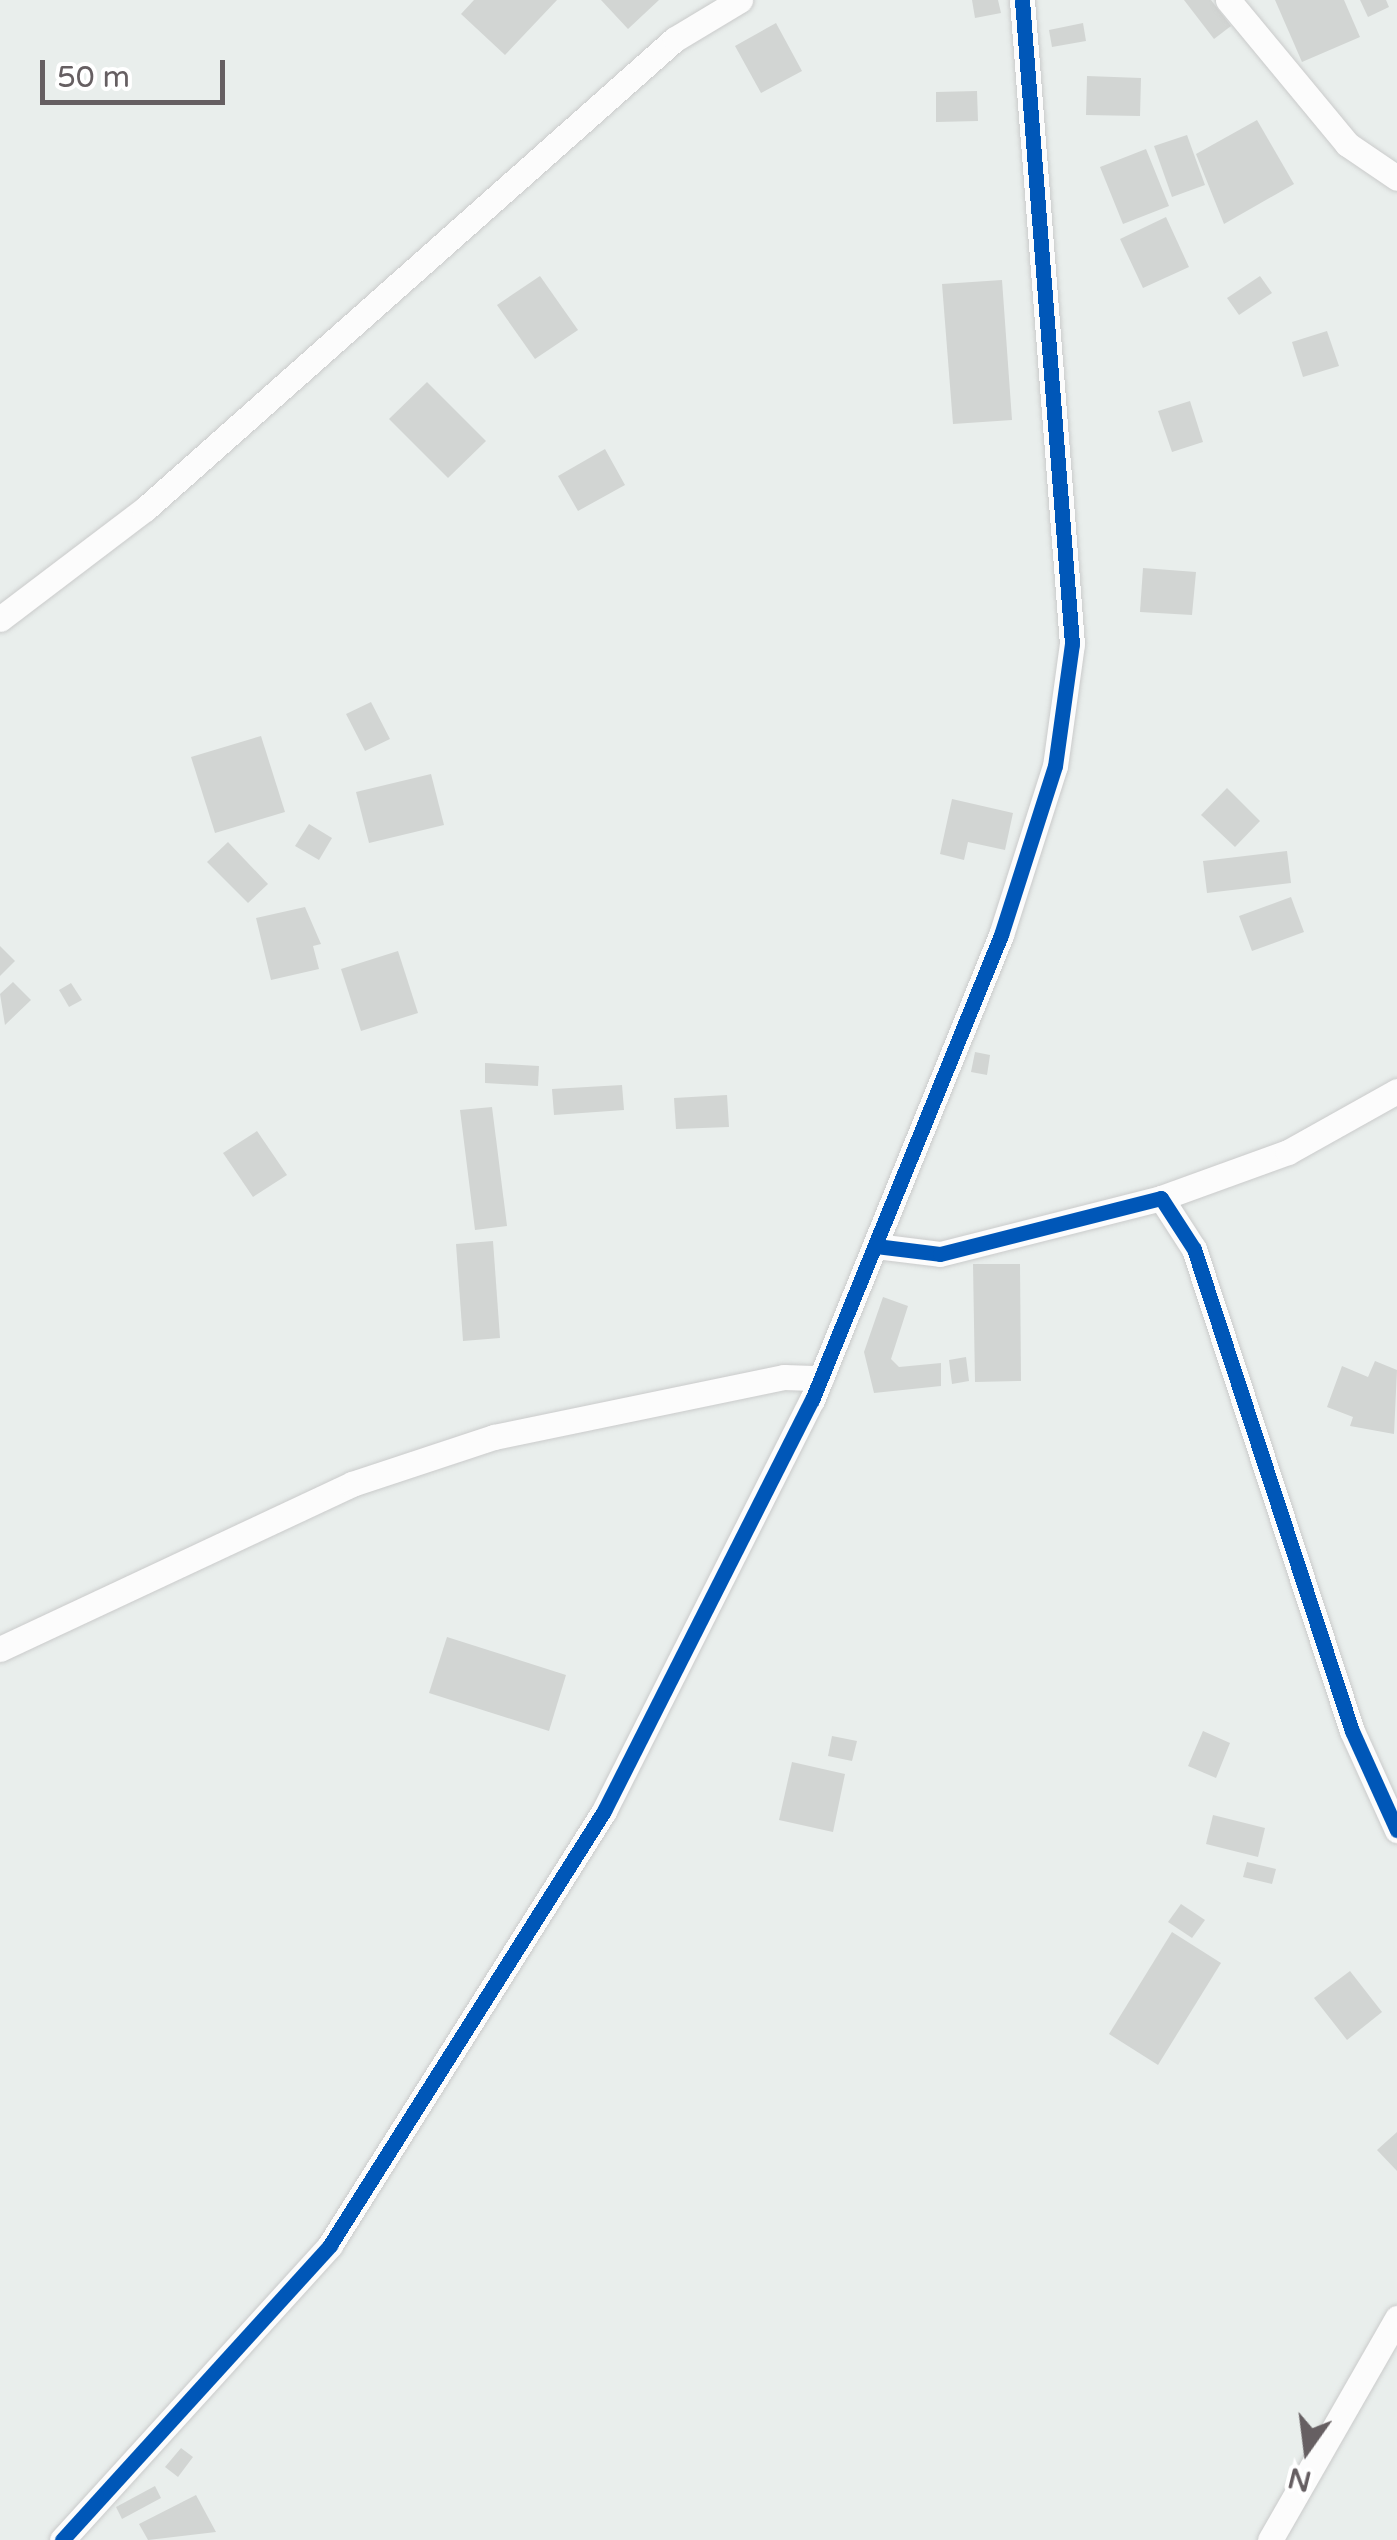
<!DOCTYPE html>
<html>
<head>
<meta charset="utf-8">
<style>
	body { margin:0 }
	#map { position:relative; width:1397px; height:2540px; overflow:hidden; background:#e9eeec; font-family:"Varela Round",sans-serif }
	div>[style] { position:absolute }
	.building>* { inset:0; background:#d2d5d3 }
	.roads { filter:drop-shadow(0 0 2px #cacbcb) drop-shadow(0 0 2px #cacbcb) }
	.minor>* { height:25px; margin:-12.5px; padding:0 12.5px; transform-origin:12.5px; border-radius:12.5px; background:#fcfcfc }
	.cycleway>* { height:15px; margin:-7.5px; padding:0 7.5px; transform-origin:7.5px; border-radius:7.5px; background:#0057b8 }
	span { translate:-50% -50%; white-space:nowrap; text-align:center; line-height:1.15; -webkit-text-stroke:8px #fff; paint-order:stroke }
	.north { position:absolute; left:1257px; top:2400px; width:100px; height:100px; -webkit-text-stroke:8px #fff; paint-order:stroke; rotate:194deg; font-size:28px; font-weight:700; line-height:40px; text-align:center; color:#665f62 }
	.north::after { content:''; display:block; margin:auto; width:35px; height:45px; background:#665f62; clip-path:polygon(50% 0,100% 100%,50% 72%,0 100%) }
	.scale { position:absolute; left:40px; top:60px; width:185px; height:45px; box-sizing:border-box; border:5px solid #665f62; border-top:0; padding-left:12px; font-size:30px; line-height:35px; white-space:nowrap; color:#665f62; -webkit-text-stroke:8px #fff; paint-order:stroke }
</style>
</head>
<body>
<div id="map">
	<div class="building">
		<div style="clip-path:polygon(474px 0,557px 0,505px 55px,461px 14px)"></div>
		<div style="clip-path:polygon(601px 0,659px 0,628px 29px)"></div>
		<div style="clip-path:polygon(972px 0,998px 0,1001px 13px,975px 18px)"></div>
		<div style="clip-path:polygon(1184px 0,1211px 0,1231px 26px,1214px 39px)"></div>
		<div style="clip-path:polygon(1275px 0,1344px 0,1360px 37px,1302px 62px)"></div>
		<div style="clip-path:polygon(1360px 0,1386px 0,1389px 7px,1368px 17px)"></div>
		<div style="clip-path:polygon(776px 23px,802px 71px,761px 93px,735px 46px)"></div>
		<div style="clip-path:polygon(1083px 23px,1086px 41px,1052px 47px,1049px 30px)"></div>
		<div style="clip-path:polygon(1087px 76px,1141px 78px,1140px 116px,1086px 115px)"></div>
		<div style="clip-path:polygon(977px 91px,978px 121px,936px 122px,936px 92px)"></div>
		<div style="clip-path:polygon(1257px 120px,1294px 184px,1224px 224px,1196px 154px)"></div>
		<div style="clip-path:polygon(1187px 135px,1205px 185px,1172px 197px,1154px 146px)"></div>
		<div style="clip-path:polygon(1146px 149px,1169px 206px,1123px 224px,1100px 167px)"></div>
		<div style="clip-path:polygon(1166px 217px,1189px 267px,1143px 288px,1120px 239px)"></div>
		<div style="clip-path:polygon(540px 276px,578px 330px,535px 359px,497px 305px)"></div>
		<div style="clip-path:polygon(1260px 276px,1272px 293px,1239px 315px,1227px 298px)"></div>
		<div style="clip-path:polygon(1002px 280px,1012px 420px,953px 424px,942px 284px)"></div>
		<div style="clip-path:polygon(1327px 331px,1339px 366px,1303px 377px,1292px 342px)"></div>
		<div style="clip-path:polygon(427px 382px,486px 441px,448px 478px,389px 419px)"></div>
		<div style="clip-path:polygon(1190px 401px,1203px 442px,1172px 452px,1158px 411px)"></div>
		<div style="clip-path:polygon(605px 449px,625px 485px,578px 511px,558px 476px)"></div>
		<div style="clip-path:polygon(1143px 568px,1196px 572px,1192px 615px,1140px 612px)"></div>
		<div style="clip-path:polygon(371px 702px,390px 739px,365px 751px,346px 714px)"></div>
		<div style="clip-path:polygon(261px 736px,285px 812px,215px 833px,191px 757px)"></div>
		<div style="clip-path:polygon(431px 774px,444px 825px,369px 843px,356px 792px)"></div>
		<div style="clip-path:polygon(1227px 788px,1260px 821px,1235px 847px,1201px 815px)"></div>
		<div style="clip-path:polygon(952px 799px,1013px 813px,1005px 850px,968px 842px,964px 860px,940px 854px)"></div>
		<div style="clip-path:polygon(309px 824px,332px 838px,319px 860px,295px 846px)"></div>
		<div style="clip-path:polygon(228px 842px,268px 884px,248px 903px,207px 862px)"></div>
		<div style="clip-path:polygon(1287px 851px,1291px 883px,1207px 893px,1203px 861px)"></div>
		<div style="clip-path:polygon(1291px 897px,1304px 932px,1252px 951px,1239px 916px)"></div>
		<div style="clip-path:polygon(305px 907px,321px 944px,313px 946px,319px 969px,271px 980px,256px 918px)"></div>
		<div style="clip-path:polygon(0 946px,15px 961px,0 976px)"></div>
		<div style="clip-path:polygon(398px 951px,418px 1013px,361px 1031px,341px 969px)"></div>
		<div style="clip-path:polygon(13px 982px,31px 1000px,5px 1025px,0 994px)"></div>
		<div style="clip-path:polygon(71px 983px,82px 1000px,69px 1007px,59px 990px)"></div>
		<div style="clip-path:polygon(975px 1052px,990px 1055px,987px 1075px,971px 1072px)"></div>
		<div style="clip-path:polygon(485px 1063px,539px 1066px,538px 1086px,485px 1083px)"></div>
		<div style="clip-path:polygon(622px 1085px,624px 1110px,554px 1115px,552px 1089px)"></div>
		<div style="clip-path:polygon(727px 1095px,729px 1127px,676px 1129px,674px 1098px)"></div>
		<div style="clip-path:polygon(492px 1107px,507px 1226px,475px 1230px,460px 1110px)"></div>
		<div style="clip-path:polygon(257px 1131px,287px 1175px,253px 1197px,223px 1153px)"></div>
		<div style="clip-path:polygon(493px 1241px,500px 1338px,463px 1341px,456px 1244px)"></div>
		<div style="clip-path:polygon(973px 1264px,1020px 1264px,1021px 1381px,975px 1382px)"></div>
		<div style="clip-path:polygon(883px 1297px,908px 1306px,891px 1359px,899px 1367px,941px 1363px,941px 1386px,874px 1393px,864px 1352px)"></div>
		<div style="clip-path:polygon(966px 1357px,969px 1381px,952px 1384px,949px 1360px)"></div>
		<div style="clip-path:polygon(1375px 1361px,1397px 1370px,1394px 1434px,1350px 1426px,1353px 1417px,1327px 1407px,1342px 1366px,1368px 1377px)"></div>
		<div style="clip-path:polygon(447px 1637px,566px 1675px,549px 1731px,429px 1693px)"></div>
		<div style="clip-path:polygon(1203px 1731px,1230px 1743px,1216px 1778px,1188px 1766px)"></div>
		<div style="clip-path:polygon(832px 1736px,857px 1741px,852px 1761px,828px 1756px)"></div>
		<div style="clip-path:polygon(792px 1762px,845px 1774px,833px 1832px,779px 1820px)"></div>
		<div style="clip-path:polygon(1213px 1815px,1265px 1828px,1258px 1857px,1206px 1844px)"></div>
		<div style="clip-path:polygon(1247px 1862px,1276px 1869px,1272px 1884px,1243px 1877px)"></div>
		<div style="clip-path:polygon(1181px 1904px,1205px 1920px,1192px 1938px,1168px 1922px)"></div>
		<div style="clip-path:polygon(1172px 1932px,1221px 1963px,1158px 2065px,1109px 2034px)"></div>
		<div style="clip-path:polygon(1350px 1971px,1382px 2012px,1347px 2040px,1314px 1998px)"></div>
		<div style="clip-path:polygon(1397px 2132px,1397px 2171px,1377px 2150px)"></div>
		<div style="clip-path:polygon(181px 2448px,193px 2457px,178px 2477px,165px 2467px)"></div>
		<div style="clip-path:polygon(155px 2486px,161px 2498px,122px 2519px,116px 2507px)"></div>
		<div style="clip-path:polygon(196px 2495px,216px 2532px,148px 2540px,139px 2524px)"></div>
	</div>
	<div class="roads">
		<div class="minor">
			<div style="left:1228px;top:0;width:187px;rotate:50.4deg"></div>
			<div style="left:1347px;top:144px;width:60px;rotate:34.2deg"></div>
			<div style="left:0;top:619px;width:182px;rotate:-37.2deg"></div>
			<div style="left:145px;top:509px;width:708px;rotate:-41.57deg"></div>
			<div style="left:675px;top:39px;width:76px;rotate:-31deg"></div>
			<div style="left:1161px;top:1198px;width:135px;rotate:-19.9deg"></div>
			<div style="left:1288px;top:1152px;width:125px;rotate:-29.2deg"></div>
			<div style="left:876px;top:1246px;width:64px;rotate:7.1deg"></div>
			<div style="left:940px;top:1254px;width:228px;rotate:-14.2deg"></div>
			<div style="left:1161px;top:1198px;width:61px;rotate:57.1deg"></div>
			<div style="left:1194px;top:1249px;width:507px;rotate:71.85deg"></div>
			<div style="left:1352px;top:1731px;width:109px;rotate:65.6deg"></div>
			<div style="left:0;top:1649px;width:389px;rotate:-25.1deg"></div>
			<div style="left:352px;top:1484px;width:150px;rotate:-18.3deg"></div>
			<div style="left:494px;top:1437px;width:296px;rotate:-11.7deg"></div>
			<div style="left:784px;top:1377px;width:37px;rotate:2deg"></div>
			<div style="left:62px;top:2540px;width:399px;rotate:-47.7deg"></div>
			<div style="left:330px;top:2245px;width:513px;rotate:-57.73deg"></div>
			<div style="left:604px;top:1811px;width:461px;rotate:-63.2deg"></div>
			<div style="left:812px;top:1400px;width:502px;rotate:-67.88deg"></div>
			<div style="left:1001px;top:935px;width:177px;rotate:-72.3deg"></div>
			<div style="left:1055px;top:766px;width:123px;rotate:-82.1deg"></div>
			<div style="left:1072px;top:644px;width:646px;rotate:-94.44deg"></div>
			<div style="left:1270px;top:2540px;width:256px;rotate:-60.2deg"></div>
		</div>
	</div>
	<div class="cycleway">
		<div style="left:876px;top:1246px;width:64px;rotate:7.1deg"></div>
		<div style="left:940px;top:1254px;width:228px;rotate:-14.2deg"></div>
		<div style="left:1161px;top:1198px;width:61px;rotate:57.1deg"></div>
		<div style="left:1194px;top:1249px;width:507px;rotate:71.85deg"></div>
		<div style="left:1352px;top:1731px;width:109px;rotate:65.6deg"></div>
		<div style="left:62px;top:2540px;width:399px;rotate:-47.7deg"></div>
		<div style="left:330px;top:2245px;width:513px;rotate:-57.73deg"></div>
		<div style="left:604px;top:1811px;width:461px;rotate:-63.2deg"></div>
		<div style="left:812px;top:1400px;width:502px;rotate:-67.88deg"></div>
		<div style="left:1001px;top:935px;width:177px;rotate:-72.3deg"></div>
		<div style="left:1055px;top:766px;width:123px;rotate:-82.1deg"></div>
		<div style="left:1072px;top:644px;width:646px;rotate:-94.44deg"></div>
	</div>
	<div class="north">N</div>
	<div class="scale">50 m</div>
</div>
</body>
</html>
